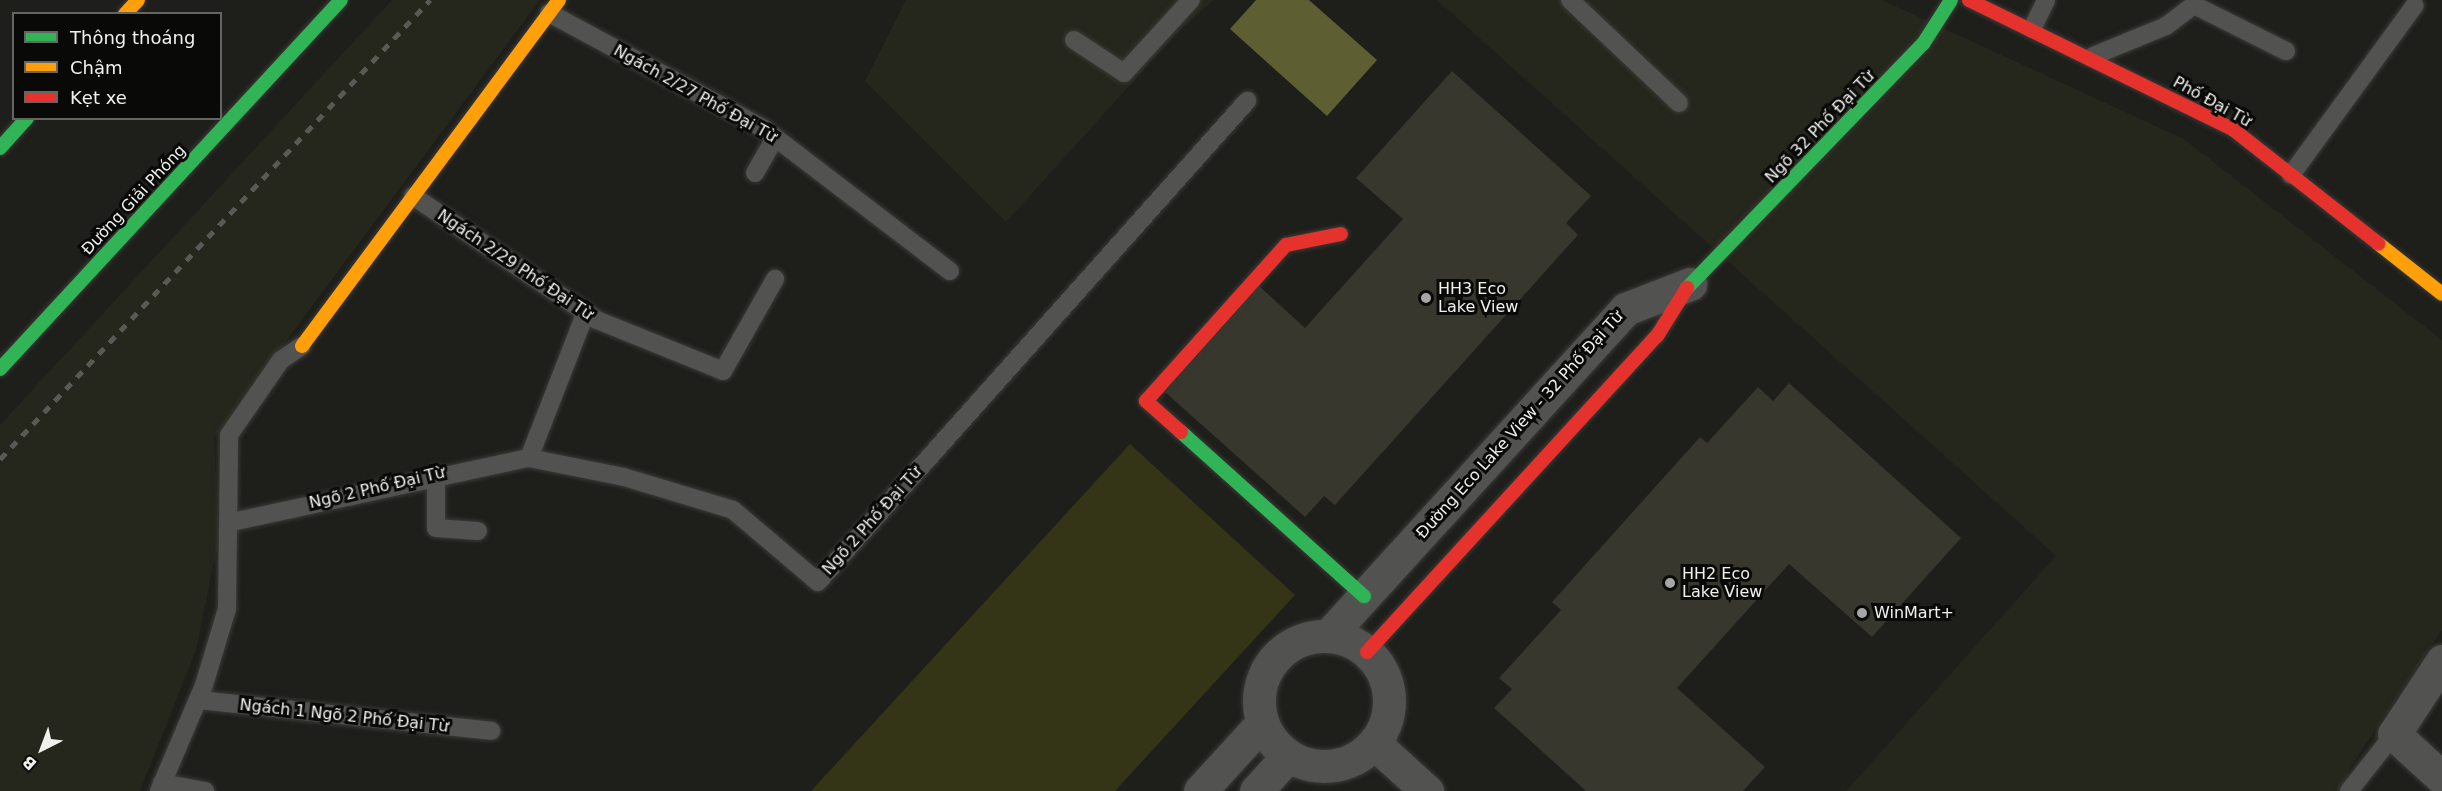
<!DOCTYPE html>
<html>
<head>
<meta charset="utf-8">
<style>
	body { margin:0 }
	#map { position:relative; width:2442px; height:791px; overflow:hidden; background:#1e1e1b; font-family:"DejaVu Sans",sans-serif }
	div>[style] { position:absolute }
	.built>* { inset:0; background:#25261c }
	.green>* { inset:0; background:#343416 }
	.water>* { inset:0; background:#5d5f33 }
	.building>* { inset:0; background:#37372d }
	.roads { filter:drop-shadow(0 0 2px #3a3a37) drop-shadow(0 0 2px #3a3a37) }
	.lane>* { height:18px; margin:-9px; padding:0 9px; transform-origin:9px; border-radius:9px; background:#525250 }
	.street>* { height:33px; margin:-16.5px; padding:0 16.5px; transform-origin:16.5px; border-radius:16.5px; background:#525250 }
	.street>.ring { margin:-16.5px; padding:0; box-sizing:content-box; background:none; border:33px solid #525250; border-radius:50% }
	.fast>* { height:14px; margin:-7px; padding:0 7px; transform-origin:7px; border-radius:7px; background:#30b455 }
	.slow>* { height:14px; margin:-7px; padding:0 7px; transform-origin:7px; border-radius:7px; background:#ff9f0a }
	.jam>* { height:14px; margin:-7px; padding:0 7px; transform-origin:7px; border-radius:7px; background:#e5322d }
	.rail>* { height:4.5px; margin-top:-2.25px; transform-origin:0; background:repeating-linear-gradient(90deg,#595956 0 8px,transparent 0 16px) }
	.dots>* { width:16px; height:16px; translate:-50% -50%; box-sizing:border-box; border:3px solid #090907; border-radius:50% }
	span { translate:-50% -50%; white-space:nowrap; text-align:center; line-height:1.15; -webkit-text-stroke:6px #090907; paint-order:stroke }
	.street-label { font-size:16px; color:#f0f0ed }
	.poi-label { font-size:16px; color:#f0f0ed }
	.left { translate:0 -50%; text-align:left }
	.legend { position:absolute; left:12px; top:12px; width:210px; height:108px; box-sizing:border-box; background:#090907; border:2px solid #656563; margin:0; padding:8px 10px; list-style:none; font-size:18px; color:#f0f0ed }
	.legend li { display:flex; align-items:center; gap:12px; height:30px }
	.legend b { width:30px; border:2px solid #656563 }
	.north { position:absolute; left:12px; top:719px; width:60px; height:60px; -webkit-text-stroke:4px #090907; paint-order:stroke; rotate:222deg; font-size:16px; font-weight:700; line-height:24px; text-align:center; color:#f0f0ed }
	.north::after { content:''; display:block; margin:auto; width:21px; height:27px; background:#f0f0ed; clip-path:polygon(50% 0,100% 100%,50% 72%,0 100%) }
</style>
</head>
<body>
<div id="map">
	<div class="built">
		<div style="clip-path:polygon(392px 0,540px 0,214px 438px,219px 538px,196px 650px,140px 791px,0 791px,0 425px)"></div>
		<div style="clip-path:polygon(906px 0,1214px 0,1179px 31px,1006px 222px,865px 81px)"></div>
		<div style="clip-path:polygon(1437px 0,1882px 0,2184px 139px,2442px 340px,2442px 630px,2348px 771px,2355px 791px,1846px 791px,2056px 556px)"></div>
	</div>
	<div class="green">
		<div style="clip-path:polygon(1130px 444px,1295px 595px,1115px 791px,811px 791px)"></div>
	</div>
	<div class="water">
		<div style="clip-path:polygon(1256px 0,1309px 0,1377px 60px,1327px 116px,1230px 29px)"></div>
	</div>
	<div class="building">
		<div style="clip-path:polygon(1452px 71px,1591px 196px,1566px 223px,1578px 235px,1335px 505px,1324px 496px,1305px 517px,1165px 392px,1259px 286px,1305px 328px,1403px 219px,1356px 178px)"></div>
		<div style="clip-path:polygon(1789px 383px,1961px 538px,1872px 637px,1789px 564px,1677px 688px,1765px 767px,1743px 791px,1586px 791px,1494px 708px,1512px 689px,1499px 678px,1561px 610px,1552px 602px,1700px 437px,1707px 443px,1758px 387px,1773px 401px)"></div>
	</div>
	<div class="roads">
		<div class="lane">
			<div style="left:1570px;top:0;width:150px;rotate:43.4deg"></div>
			<div style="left:549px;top:13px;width:244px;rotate:28.3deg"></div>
			<div style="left:764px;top:129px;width:234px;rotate:37.4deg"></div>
			<div style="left:2032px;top:29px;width:32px;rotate:-64deg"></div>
			<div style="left:1074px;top:40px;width:60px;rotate:33.4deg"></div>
			<div style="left:1124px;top:73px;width:99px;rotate:-47.5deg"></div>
			<div style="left:2093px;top:56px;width:79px;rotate:-22.3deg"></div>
			<div style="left:2166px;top:26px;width:35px;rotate:-37deg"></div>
			<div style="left:2194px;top:5px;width:103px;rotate:26.6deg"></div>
			<div style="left:755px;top:173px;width:40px;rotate:-60.3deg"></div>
			<div style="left:2291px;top:175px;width:210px;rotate:-53.9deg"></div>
			<div style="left:413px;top:196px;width:222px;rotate:34deg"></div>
			<div style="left:597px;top:320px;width:136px;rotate:22deg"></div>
			<div style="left:723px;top:371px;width:106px;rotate:-60.5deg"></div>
			<div style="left:529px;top:458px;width:157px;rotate:-68.7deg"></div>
			<div style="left:436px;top:474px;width:54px;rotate:90deg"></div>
			<div style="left:436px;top:528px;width:42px;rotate:4.1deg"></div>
			<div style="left:232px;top:522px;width:304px;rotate:-12.2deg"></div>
			<div style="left:529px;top:458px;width:97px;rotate:11.3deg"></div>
			<div style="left:624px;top:477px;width:114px;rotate:16.8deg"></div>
			<div style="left:733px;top:510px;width:111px;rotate:40.3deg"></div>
			<div style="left:818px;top:582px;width:645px;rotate:-48.27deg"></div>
			<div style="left:198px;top:700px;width:295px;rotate:6deg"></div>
			<div style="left:162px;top:783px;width:44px;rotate:10.5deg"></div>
			<div style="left:159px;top:791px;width:115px;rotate:-67deg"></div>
			<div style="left:204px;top:685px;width:79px;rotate:-73.2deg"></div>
			<div style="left:227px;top:609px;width:174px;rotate:-89.3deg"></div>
			<div style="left:229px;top:435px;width:91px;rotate:-55.3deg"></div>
			<div style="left:281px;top:360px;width:25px;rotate:-34deg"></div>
			<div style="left:2349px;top:791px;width:73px;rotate:-51.7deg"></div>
		</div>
		<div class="street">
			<div style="left:1329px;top:635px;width:441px;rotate:-47.7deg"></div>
			<div style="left:1626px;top:309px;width:69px;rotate:-21.3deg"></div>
			<div class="ring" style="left:1259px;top:636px;width:97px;height:97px"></div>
			<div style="left:2442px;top:661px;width:87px;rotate:123.3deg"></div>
			<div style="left:2394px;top:734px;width:65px;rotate:42.5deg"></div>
			<div style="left:1374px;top:743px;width:72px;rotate:42.2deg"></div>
			<div style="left:1200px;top:791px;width:92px;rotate:-47.6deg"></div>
			<div style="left:1256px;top:791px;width:47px;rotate:-47.6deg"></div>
		</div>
		<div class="fast">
			<div style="left:0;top:148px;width:40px;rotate:-48deg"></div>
			<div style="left:1687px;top:288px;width:339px;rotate:-46deg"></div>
			<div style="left:1923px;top:44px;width:52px;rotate:-57.5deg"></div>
			<div style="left:0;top:369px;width:502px;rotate:-47.26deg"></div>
			<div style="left:1181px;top:432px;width:246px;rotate:41.9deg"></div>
		</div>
		<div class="slow">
			<div style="left:125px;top:14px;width:19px;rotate:-47deg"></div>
			<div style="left:2379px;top:244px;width:80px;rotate:38.4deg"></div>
			<div style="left:302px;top:346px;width:431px;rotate:-53.4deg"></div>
		</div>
		<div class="jam">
			<div style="left:1969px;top:0;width:295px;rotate:26.1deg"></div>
			<div style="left:2234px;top:130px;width:184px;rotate:38.2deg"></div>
			<div style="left:1181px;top:432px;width:47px;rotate:-138.5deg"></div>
			<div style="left:1146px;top:401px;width:210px;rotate:-48.1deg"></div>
			<div style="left:1286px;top:245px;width:56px;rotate:-11.3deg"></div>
			<div style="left:1367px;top:652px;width:429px;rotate:-47.5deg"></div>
			<div style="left:1657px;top:336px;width:57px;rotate:-58deg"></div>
		</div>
	</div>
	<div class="rail">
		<div style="left:0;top:459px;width:629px;rotate:-46.87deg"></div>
	</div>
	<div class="dots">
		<div style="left:1426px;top:298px;background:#a6a6a4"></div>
		<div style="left:1670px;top:583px;background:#a6a6a4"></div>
		<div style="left:1862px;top:613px;background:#a6a6a4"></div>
	</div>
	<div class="street-label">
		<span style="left:695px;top:94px;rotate:29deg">Ngách 2/27 Phố Đại Từ</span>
		<span style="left:2212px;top:102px;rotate:29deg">Phố Đại Từ</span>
		<span style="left:1820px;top:127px;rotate:-46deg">Ngõ 32 Phố Đại Từ</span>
		<span style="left:134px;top:200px;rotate:-47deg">Đường Giải Phóng</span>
		<span style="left:515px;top:265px;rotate:34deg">Ngách 2/29 Phố Đại Từ</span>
		<span style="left:1520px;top:425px;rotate:-48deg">Đường Eco Lake View - 32 Phố Đại Từ</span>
		<span style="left:377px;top:488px;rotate:-13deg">Ngõ 2 Phố Đại Từ</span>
		<span style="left:872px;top:521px;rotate:-48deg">Ngõ 2 Phố Đại Từ</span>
		<span style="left:344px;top:716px;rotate:6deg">Ngách 1 Ngõ 2 Phố Đại Từ</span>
	</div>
	<div class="poi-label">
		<span class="left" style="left:1438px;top:298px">HH3 Eco<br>Lake View</span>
		<span class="left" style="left:1682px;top:583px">HH2 Eco<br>Lake View</span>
		<span class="left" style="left:1874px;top:613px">WinMart+</span>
	</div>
	<ul class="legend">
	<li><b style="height:8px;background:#30b455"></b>Thông thoáng</li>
	<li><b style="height:8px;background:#ff9f0a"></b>Chậm</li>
	<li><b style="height:8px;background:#e5322d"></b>Kẹt xe</li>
	</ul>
	<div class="north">B</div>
</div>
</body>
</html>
